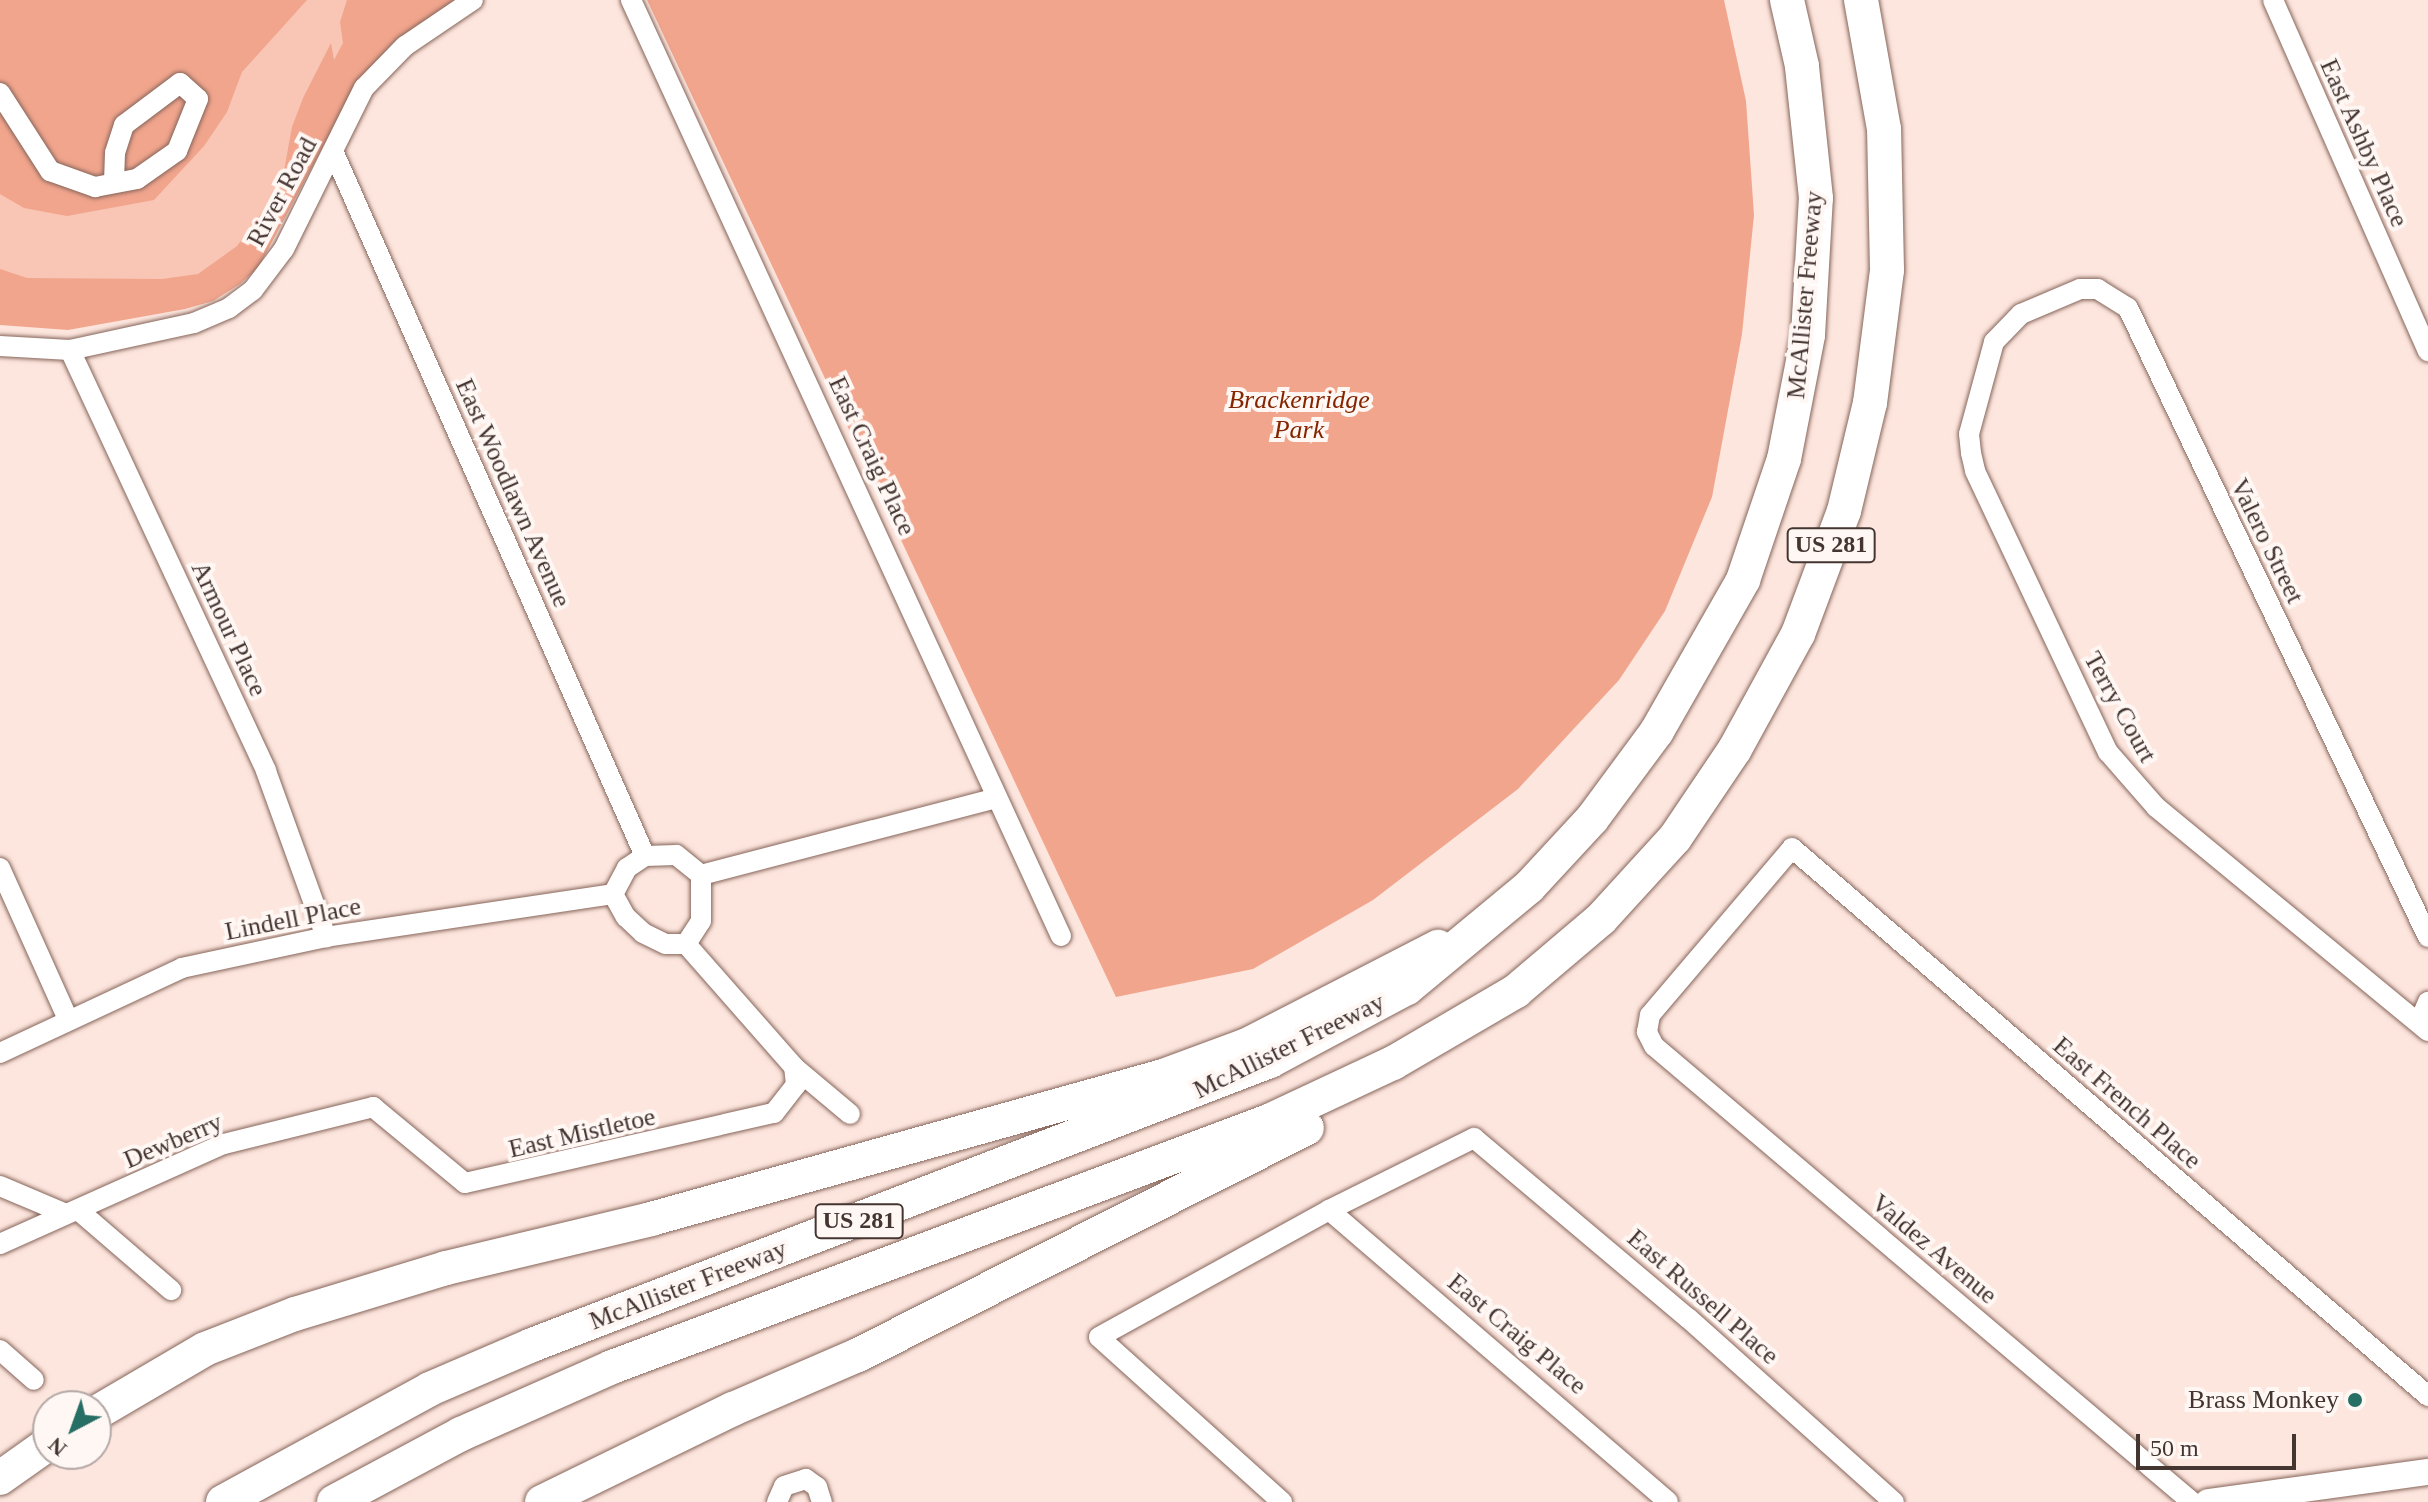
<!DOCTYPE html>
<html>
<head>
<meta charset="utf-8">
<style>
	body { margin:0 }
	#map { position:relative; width:2428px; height:1502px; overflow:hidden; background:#fde6de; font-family:"Times New Roman",serif }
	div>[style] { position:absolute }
	.green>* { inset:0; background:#f1a58d }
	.water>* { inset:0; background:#f9c5b4 }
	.roads { filter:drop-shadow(0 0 2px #86655a) drop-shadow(0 0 2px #86655a) }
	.minor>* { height:20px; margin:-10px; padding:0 10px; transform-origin:10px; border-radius:10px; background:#fff }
	.secondary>* { height:26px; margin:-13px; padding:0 13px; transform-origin:13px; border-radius:13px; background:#fff }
	.motorway>* { height:34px; margin:-17px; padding:0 17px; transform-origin:17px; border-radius:17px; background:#fff }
	.dots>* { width:22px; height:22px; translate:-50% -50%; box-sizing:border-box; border:4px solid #fff7f4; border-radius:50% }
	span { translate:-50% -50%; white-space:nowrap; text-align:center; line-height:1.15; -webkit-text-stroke:8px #fff7f4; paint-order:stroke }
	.shield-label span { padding:2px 6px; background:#fff7f4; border:2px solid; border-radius:6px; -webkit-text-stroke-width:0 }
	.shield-label { font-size:24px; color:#443531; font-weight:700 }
	.street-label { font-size:26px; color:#443531 }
	.park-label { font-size:26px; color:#852500; font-style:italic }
	.poi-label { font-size:26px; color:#443531 }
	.right { translate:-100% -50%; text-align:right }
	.north { position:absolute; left:32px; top:1390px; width:80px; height:80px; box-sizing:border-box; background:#fff7f4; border:2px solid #b4a9a6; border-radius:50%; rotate:221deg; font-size:22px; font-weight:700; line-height:32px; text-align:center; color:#443531 }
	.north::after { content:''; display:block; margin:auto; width:28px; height:36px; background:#276e64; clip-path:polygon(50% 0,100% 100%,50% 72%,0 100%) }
	.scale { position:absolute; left:2136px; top:1434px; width:160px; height:36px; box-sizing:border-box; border:4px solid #443531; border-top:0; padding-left:10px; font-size:24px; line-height:28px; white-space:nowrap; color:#443531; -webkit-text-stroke:6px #fff7f4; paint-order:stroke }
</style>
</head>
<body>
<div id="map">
	<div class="green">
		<div style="clip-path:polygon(0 0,456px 0,394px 42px,356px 85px,258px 268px,240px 284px,213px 301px,185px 309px,68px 330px,0 325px)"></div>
		<div style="clip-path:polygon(647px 0,1724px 0,1746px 101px,1754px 215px,1742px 334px,1712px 497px,1665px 611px,1619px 680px,1518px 789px,1373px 900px,1253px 969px,1116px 997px)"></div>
	</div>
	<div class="water">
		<div style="clip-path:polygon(307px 0,347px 0,340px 22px,343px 43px,334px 60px,331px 43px,303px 98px,292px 127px,281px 187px,237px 246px,198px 274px,162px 279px,27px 278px,0 269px,0 194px,24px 208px,67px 216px,154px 200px,204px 146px,227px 112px,242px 72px)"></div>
	</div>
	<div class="roads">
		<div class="minor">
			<div style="left:631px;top:0;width:1030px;rotate:65.33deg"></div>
			<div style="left:2273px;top:0;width:384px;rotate:66.2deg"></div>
			<div style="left:0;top:93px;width:93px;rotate:57.3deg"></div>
			<div style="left:50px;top:171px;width:48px;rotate:19.6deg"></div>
			<div style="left:95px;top:187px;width:43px;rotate:-10.8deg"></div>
			<div style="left:137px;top:179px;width:49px;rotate:-35deg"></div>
			<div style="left:177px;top:151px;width:56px;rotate:-68deg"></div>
			<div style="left:198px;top:99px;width:24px;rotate:-138deg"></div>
			<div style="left:180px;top:83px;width:70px;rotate:143.1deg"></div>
			<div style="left:124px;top:125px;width:29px;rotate:108deg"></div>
			<div style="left:115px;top:153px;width:30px;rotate:92deg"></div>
			<div style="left:333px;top:151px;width:771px;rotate:66.13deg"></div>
			<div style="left:0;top:346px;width:70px;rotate:3.3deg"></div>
			<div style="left:70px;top:350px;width:127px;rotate:-12.3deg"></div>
			<div style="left:194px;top:323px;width:38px;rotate:-23deg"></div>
			<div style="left:229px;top:308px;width:30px;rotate:-37deg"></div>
			<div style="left:253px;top:290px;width:51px;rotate:-52.9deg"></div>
			<div style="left:284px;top:249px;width:180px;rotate:-63.6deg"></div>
			<div style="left:364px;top:88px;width:59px;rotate:-45.7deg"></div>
			<div style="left:405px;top:46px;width:82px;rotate:-34.1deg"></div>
			<div style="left:70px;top:350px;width:464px;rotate:65deg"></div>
			<div style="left:266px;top:771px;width:177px;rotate:70.1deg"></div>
			<div style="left:0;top:868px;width:166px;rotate:65.8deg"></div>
			<div style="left:701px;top:875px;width:306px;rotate:-14.6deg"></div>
			<div style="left:2428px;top:937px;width:697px;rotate:-115.5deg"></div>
			<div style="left:2128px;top:308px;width:36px;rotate:-148deg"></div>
			<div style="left:2098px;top:289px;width:18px;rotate:180deg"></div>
			<div style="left:2080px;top:289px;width:64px;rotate:157deg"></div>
			<div style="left:2021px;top:314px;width:39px;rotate:134deg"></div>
			<div style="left:1994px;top:342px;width:95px;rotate:105.2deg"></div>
			<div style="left:1969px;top:434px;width:19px;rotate:84deg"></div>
			<div style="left:1971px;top:453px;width:18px;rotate:77deg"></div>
			<div style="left:1975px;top:471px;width:311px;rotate:64.7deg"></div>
			<div style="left:2108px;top:752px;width:73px;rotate:48.9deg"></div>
			<div style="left:2156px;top:807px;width:352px;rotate:39.5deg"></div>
			<div style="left:686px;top:944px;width:27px;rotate:-57deg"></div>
			<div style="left:701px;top:921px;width:46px;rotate:-90deg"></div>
			<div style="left:701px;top:875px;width:32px;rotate:-141deg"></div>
			<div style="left:676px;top:855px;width:31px;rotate:178deg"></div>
			<div style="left:645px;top:856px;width:22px;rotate:146deg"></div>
			<div style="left:627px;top:868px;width:30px;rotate:118deg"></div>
			<div style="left:613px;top:894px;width:26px;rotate:61deg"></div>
			<div style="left:626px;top:917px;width:23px;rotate:43deg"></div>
			<div style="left:643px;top:933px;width:25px;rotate:26deg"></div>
			<div style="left:666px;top:944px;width:20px"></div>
			<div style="left:686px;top:944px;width:164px;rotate:48.7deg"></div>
			<div style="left:794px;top:1067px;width:73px;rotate:40deg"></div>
			<div style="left:2419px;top:1023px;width:23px;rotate:-67deg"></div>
			<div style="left:0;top:1053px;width:201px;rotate:-25deg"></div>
			<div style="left:182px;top:968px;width:147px;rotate:-12.1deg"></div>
			<div style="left:326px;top:937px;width:290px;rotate:-8.5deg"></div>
			<div style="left:0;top:1186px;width:69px;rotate:22.9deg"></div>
			<div style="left:78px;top:1210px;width:123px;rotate:40.7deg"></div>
			<div style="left:1329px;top:1210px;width:447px;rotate:40.7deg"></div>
			<div style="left:0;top:1244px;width:245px;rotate:-24.1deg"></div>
			<div style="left:224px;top:1144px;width:154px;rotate:-13.9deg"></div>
			<div style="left:373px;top:1107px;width:119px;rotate:39.6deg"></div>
			<div style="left:465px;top:1183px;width:317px;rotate:-12.8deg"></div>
			<div style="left:774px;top:1113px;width:36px;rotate:-52deg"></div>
			<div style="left:796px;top:1085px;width:18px;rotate:-96deg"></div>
			<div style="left:0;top:1350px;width:45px;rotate:41.4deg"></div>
			<div style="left:777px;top:1502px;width:17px;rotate:-66deg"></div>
			<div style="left:784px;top:1486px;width:23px;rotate:-18deg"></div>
			<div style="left:806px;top:1479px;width:14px;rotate:36deg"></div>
			<div style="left:817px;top:1487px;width:16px;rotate:72deg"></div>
			<div style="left:1282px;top:1502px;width:246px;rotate:-138deg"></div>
			<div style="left:1099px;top:1337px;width:263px;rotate:-28.9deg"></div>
			<div style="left:1329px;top:1210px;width:162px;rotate:-26.4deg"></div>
			<div style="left:1474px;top:1138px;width:280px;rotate:40.1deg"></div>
			<div style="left:1688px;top:1318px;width:276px;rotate:41.8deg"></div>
			<div style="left:2192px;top:1502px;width:705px;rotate:-139.72deg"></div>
			<div style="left:1654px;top:1046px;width:16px;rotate:-117deg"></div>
			<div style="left:1647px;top:1032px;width:17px;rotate:-80deg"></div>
			<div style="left:1650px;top:1015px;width:219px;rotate:-49.6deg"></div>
			<div style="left:1792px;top:848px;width:840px;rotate:40.75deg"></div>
		</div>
		<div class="secondary">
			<div style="left:2208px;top:1502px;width:222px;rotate:-7.8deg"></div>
		</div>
		<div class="motorway">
			<div style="left:96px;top:1413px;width:126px;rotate:-30.4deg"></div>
			<div style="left:205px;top:1349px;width:97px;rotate:-21.3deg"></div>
			<div style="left:295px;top:1314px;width:158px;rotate:-16.9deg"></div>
			<div style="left:446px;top:1268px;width:211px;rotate:-13.4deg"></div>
			<div style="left:651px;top:1219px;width:532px;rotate:-15.6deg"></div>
			<div style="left:1163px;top:1076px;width:90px;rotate:-20.3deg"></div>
			<div style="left:1247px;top:1045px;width:215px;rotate:-27.2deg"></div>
			<div style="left:0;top:1478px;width:59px;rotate:-35.3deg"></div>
			<div style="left:223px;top:1502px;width:236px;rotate:-28.6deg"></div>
			<div style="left:430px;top:1389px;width:111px;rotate:-23.3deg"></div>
			<div style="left:532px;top:1345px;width:791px;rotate:-21.05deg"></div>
			<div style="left:1270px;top:1061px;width:155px;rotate:-28.1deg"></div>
			<div style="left:1407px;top:988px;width:158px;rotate:-39.6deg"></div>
			<div style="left:1529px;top:887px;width:93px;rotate:-47.2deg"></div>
			<div style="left:1592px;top:819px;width:109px;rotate:-53.5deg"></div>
			<div style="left:1657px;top:731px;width:174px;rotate:-60.3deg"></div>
			<div style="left:1743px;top:580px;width:128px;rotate:-71.3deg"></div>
			<div style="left:1784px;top:459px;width:126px;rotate:-79deg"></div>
			<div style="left:1808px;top:335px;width:137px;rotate:-86.7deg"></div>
			<div style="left:1816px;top:198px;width:133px;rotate:-96.1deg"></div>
			<div style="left:1802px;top:66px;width:68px;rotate:-102.8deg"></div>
			<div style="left:334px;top:1502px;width:144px;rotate:-28.2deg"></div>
			<div style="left:461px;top:1434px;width:165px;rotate:-23.9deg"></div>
			<div style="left:612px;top:1367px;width:702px;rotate:-20.53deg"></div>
			<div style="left:1269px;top:1121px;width:137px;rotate:-25.1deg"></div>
			<div style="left:1393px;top:1063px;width:143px;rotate:-30.3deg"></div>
			<div style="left:1516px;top:991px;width:111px;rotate:-40.3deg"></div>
			<div style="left:1601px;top:919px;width:110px;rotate:-47.6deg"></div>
			<div style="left:1675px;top:838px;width:107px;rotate:-56deg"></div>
			<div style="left:1735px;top:749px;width:131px;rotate:-61.3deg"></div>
			<div style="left:1798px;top:634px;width:131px;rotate:-69.5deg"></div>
			<div style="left:1844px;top:511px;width:111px;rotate:-76.5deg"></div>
			<div style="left:1870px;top:403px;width:134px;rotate:-82.7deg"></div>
			<div style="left:1887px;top:270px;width:141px;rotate:-91.2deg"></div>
			<div style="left:1884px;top:129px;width:131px;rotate:-100.1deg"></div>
			<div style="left:542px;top:1502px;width:212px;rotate:-26deg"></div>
			<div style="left:733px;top:1409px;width:136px;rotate:-23.4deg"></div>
			<div style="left:858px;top:1355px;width:503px;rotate:-26.82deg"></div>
		</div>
	</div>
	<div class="dots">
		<div style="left:2355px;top:1400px;background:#276e64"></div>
	</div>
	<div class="shield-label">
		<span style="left:1831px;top:545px">US 281</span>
		<span style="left:859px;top:1221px">US 281</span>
	</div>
	<div class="street-label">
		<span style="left:2364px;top:143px;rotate:66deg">East Ashby Place</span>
		<span style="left:282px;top:192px;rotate:-62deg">River Road</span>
		<span style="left:1805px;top:295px;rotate:-85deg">McAllister Freeway</span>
		<span style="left:872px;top:456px;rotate:65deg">East Craig Place</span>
		<span style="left:513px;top:493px;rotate:66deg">East Woodlawn Avenue</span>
		<span style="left:2267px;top:541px;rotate:64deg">Valero Street</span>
		<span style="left:229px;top:629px;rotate:65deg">Armour Place</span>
		<span style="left:2120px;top:707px;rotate:61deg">Terry Court</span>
		<span style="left:293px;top:919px;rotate:-11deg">Lindell Place</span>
		<span style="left:1289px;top:1046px;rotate:-26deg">McAllister Freeway</span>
		<span style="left:2127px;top:1103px;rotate:41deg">East French Place</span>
		<span style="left:582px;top:1133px;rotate:-13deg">East Mistletoe</span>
		<span style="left:173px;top:1141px;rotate:-23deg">Dewberry</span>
		<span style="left:1934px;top:1249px;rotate:40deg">Valdez Avenue</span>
		<span style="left:688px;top:1285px;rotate:-21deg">McAllister Freeway</span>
		<span style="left:1703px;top:1297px;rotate:41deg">East Russell Place</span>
		<span style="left:1517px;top:1334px;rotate:40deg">East Craig Place</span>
	</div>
	<div class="park-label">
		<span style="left:1299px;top:415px">Brackenridge<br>Park</span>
	</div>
	<div class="poi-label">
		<span class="right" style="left:2339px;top:1400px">Brass Monkey</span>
	</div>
	<div class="north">N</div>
	<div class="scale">50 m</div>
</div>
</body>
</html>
